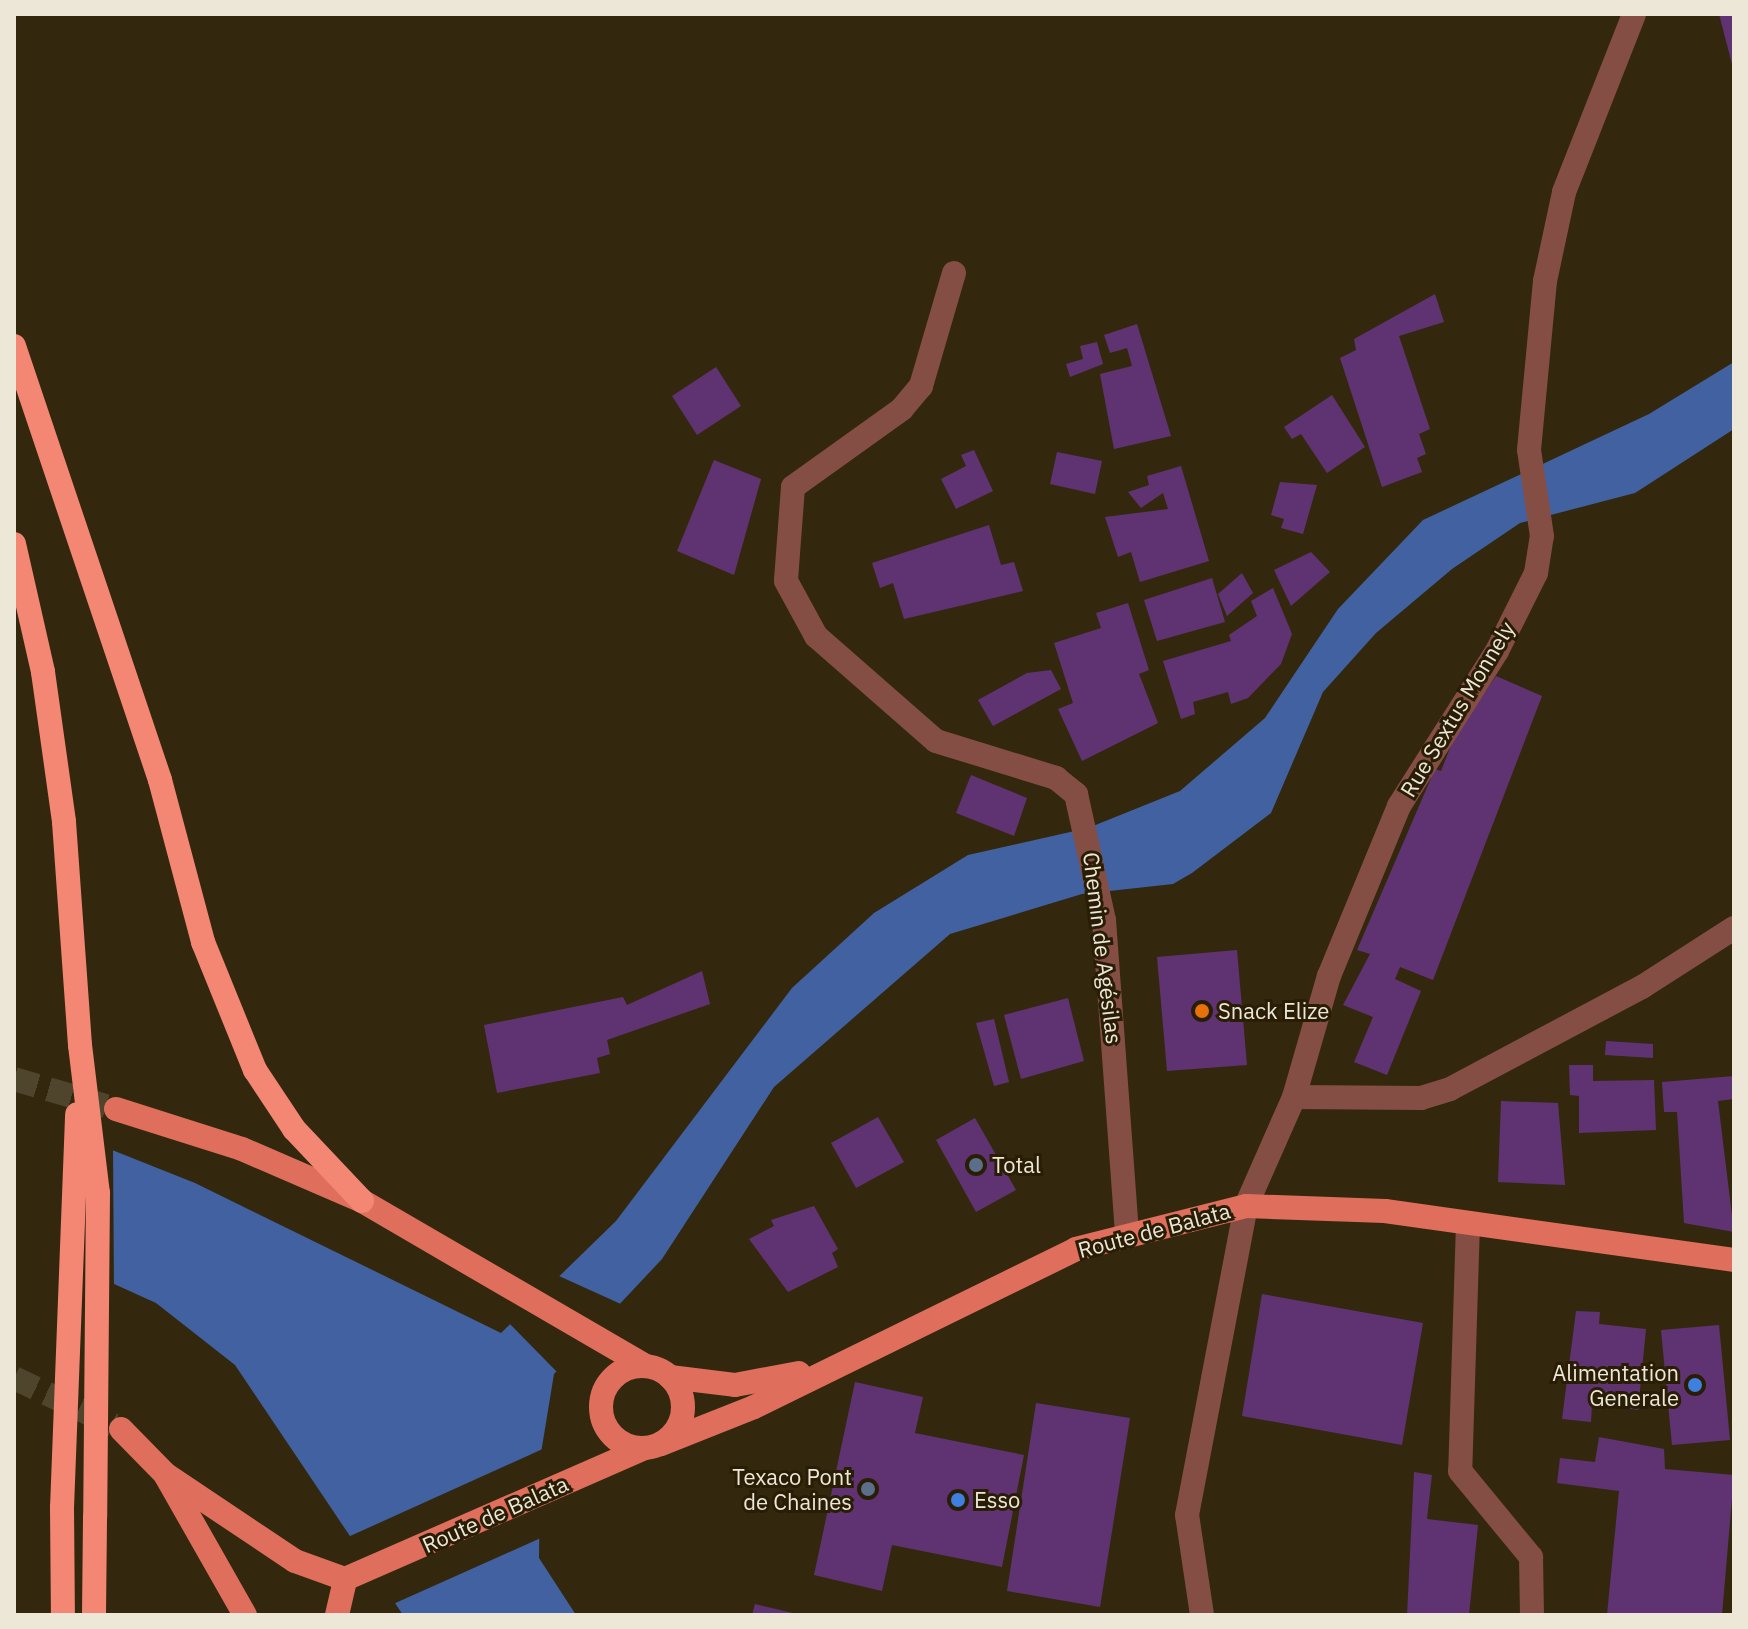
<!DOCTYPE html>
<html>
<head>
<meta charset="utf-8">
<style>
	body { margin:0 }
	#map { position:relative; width:1748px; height:1629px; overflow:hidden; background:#33280e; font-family:"IBM Plex Sans",sans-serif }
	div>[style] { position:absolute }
	.water>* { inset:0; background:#4161a1 }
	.pier>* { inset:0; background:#33280e }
	.building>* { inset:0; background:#5f3371 }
	.major-tunnel>* { height:24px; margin-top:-12px; transform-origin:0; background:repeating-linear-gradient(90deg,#4f452c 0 24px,transparent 0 36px) }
	.minor>* { height:24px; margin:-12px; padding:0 12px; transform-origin:12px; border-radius:12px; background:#854e45 }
	.major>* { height:24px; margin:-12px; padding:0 12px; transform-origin:12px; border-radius:12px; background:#df6f5c }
	.major>.ring { margin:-12px; padding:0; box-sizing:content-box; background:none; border:24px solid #df6f5c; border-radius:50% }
	.highway>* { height:24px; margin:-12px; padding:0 12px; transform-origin:12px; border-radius:12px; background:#f38774 }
	.highway-bridge>* { height:24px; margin:-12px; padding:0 12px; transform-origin:12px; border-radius:12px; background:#f38774 }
	.dots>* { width:22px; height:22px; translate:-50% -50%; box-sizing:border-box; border:4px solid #291e05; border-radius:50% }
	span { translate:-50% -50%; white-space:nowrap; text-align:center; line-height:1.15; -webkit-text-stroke:6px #291e05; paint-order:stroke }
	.street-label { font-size:22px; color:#ede7d8 }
	.poi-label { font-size:22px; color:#ede7d8 }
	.left { translate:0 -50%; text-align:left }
	.right { translate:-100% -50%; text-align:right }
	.frame { position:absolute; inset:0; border:16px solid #ede7d8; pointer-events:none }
</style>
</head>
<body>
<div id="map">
	<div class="water">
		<div style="clip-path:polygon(1734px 362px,1734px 429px,1635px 493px,1520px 523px,1452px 569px,1376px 633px,1323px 692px,1271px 813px,1192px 873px,1173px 884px,1082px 894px,950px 934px,774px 1087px,662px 1259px,554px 1374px,540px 1459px,539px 1558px,576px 1615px,403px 1615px,235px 1365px,156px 1303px,70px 1264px,14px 1128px,107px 1148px,195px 1183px,501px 1333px,616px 1221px,792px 988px,874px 913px,968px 855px,1088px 828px,1180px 791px,1265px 718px,1338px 609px,1423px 520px,1649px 414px)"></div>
	</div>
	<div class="pier">
		<div style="clip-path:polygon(14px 1124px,113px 1147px,114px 1288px,69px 1268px,14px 1258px)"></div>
		<div style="clip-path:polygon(559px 1276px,623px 1305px,559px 1374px,508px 1322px)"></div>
		<div style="clip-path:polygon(547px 1447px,543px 1537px,391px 1605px,348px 1537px)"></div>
	</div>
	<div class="building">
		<div style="clip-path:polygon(1719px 14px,1734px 14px,1734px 68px,1733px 68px)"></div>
		<div style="clip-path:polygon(1435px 294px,1444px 322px,1399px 336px,1430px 429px,1419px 434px,1426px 454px,1417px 458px,1422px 472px,1382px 487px,1340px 358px,1356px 350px,1354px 339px)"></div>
		<div style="clip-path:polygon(1137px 324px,1171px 436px,1114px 449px,1100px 374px,1132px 366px,1127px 348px,1110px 353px,1104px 335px)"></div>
		<div style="clip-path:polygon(1097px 342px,1103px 364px,1070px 377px,1066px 364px,1083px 359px,1080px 346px)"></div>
		<div style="clip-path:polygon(716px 367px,741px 406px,697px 435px,672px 396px)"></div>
		<div style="clip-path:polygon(1332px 395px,1365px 447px,1327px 473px,1301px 434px,1292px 439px,1284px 427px)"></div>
		<div style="clip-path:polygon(974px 450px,993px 491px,956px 509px,941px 479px,966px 466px,961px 455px)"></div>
		<div style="clip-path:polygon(1057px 452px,1102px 461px,1095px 494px,1050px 484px)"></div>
		<div style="clip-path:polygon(714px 460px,761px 479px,734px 575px,677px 551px)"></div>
		<div style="clip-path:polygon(1181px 466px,1209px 561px,1140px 582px,1131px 552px,1118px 557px,1105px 517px,1168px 509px,1163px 493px,1141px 508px,1128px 492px,1149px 485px,1147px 476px)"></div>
		<div style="clip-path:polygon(1280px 482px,1317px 485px,1303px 534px,1281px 528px,1284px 519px,1271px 515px)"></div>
		<div style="clip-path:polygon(989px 525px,1001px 565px,1014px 562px,1023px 591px,904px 619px,893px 583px,880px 588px,872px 563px)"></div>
		<div style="clip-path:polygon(1311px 552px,1330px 572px,1291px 606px,1274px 570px)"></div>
		<div style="clip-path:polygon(1242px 573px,1253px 593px,1227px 616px,1218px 594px)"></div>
		<div style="clip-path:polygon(1212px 578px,1225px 622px,1157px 641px,1144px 600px)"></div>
		<div style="clip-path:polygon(1273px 588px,1292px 634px,1281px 664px,1248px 698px,1231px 704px,1228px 692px,1193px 702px,1195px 714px,1181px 719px,1163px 661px,1231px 641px,1229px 635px,1257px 616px,1251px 601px)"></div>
		<div style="clip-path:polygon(1128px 603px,1149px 670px,1139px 674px,1158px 723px,1082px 761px,1058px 709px,1073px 703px,1054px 643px,1101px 628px,1096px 613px)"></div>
		<div style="clip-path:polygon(1051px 670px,1061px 689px,993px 726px,978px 700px,1027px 673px)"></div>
		<div style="clip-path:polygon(1496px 676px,1542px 696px,1433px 980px,1400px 967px,1395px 979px,1421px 991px,1387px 1075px,1354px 1062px,1373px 1017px,1343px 1005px,1370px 954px,1357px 950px,1435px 769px,1441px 771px,1454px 738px)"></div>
		<div style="clip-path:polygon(971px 775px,1027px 798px,1014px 836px,956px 813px)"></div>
		<div style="clip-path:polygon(1237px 950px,1247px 1065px,1167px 1071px,1157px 957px)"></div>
		<div style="clip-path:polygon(702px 971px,710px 1004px,607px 1040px,610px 1054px,597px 1058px,600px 1073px,497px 1093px,484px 1025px,623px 997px,627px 1005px)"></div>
		<div style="clip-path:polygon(1068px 998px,1084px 1061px,1021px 1079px,1004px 1015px)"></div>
		<div style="clip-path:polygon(994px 1019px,1009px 1082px,994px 1086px,976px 1023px)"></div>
		<div style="clip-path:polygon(1606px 1041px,1653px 1044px,1653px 1058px,1605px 1055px)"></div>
		<div style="clip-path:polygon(1569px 1065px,1593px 1065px,1593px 1081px,1654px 1080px,1656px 1130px,1579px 1133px,1579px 1096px,1570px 1095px)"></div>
		<div style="clip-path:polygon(1734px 1076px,1734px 1099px,1718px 1101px,1734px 1232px,1684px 1223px,1677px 1112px,1664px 1112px,1662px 1082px)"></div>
		<div style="clip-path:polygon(1501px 1101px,1558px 1103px,1565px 1185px,1498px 1182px)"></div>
		<div style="clip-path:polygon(878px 1117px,904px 1162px,856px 1188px,831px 1143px)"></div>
		<div style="clip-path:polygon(975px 1118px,1016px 1190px,976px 1212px,936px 1140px)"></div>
		<div style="clip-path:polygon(814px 1206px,838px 1249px,832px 1253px,838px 1267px,788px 1292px,749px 1239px,774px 1226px,771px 1220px)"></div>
		<div style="clip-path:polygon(1262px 1294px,1423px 1323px,1402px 1445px,1242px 1416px)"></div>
		<div style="clip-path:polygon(1576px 1311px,1600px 1312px,1599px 1324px,1646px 1329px,1638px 1410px,1592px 1404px,1591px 1422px,1562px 1419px)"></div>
		<div style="clip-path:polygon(1719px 1325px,1730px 1440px,1672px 1445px,1661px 1330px)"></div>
		<div style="clip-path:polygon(855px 1382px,923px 1397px,915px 1433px,1024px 1455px,1002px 1567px,892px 1545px,882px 1591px,814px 1575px)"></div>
		<div style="clip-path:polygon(1036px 1403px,1130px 1418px,1100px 1607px,1007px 1591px)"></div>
		<div style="clip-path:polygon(1599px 1437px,1664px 1449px,1665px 1469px,1734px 1475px,1722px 1615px,1607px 1615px,1619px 1491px,1557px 1483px,1560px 1458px,1595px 1462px)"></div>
		<div style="clip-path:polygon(1414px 1472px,1432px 1475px,1427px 1519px,1478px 1525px,1469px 1615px,1407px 1615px)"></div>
		<div style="clip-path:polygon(755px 1604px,797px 1614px,797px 1615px,752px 1615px)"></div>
	</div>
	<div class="major-tunnel">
		<div style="left:14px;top:1079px;width:106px;rotate:16.4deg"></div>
		<div style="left:14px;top:1378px;width:110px;rotate:25.4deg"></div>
	</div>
	<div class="minor">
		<div style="left:954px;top:273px;width:118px;rotate:106.3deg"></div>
		<div style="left:921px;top:386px;width:30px;rotate:130deg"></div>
		<div style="left:902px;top:409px;width:134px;rotate:144.4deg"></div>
		<div style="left:793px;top:487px;width:94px;rotate:94.3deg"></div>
		<div style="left:786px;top:581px;width:63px;rotate:61.4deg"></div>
		<div style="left:816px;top:636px;width:159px;rotate:41.2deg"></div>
		<div style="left:936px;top:741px;width:126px;rotate:17.1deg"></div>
		<div style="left:1056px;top:778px;width:26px;rotate:39deg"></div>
		<div style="left:1076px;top:794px;width:129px;rotate:77.5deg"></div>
		<div style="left:1104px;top:920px;width:313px;rotate:85.8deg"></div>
		<div style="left:1294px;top:1097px;width:127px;rotate:0.5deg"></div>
		<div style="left:1421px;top:1098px;width:30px;rotate:-17deg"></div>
		<div style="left:1450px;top:1089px;width:217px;rotate:-28deg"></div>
		<div style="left:1642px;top:987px;width:109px;rotate:-32.7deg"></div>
		<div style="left:1468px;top:1223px;width:248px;rotate:91.8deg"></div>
		<div style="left:1460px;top:1471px;width:112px;rotate:50.5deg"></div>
		<div style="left:1531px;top:1557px;width:58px;rotate:89deg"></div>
		<div style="left:1202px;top:1615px;width:101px;rotate:-98.5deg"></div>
		<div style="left:1187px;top:1515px;width:315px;rotate:-79.2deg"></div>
		<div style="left:1246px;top:1206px;width:119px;rotate:-66.2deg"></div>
		<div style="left:1294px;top:1097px;width:126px;rotate:-73.9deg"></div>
		<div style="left:1329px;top:976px;width:184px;rotate:-67.6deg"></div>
		<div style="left:1399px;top:806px;width:183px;rotate:-57.7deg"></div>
		<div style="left:1497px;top:651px;width:87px;rotate:-63.4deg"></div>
		<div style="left:1536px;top:573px;width:37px;rotate:-81deg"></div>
		<div style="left:1542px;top:536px;width:87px;rotate:-98.6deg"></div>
		<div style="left:1529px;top:450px;width:170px;rotate:-84.6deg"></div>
		<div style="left:1545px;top:281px;width:91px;rotate:-77.9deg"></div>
		<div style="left:1564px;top:192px;width:191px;rotate:-68.5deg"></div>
	</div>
	<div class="major">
		<div style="left:116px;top:1109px;width:132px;rotate:17.6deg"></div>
		<div style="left:242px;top:1149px;width:131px;rotate:23.4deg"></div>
		<div style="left:362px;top:1201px;width:328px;rotate:30.2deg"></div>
		<div class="ring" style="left:601px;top:1366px;width:58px;height:58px"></div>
		<div style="left:670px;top:1377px;width:65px;rotate:7deg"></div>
		<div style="left:735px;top:1385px;width:65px;rotate:-10.6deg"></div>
		<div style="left:121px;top:1429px;width:63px;rotate:45.6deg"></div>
		<div style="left:165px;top:1474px;width:156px;rotate:33.8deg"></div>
		<div style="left:295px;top:1561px;width:53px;rotate:19.8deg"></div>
		<div style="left:661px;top:1444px;width:100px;rotate:-21.7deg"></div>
		<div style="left:754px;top:1407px;width:359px;rotate:-26.1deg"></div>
		<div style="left:1076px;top:1249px;width:175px;rotate:-14.2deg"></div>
		<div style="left:1246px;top:1206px;width:139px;rotate:2.1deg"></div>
		<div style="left:1385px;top:1211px;width:352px;rotate:8deg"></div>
		<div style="left:166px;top:1476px;width:160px;rotate:60.4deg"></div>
		<div style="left:345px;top:1579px;width:327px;rotate:-23.6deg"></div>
		<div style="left:337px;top:1615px;width:37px;rotate:-77deg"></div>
	</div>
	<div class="highway">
		<div style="left:14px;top:346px;width:458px;rotate:71.4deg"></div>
		<div style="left:160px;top:780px;width:168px;rotate:75.1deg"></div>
		<div style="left:203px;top:942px;width:138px;rotate:67.9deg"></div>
		<div style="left:255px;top:1070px;width:71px;rotate:56.5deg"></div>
		<div style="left:294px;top:1129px;width:99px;rotate:46.6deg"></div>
		<div style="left:14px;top:544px;width:131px;rotate:77.2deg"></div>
		<div style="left:43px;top:672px;width:151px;rotate:82deg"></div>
		<div style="left:64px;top:822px;width:224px;rotate:85.9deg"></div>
		<div style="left:62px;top:1508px;width:107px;rotate:89.5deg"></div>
		<div style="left:94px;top:1615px;width:98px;rotate:-89.4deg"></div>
	</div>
	<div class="highway-bridge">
		<div style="left:80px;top:1045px;width:149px;rotate:83.1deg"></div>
		<div style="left:98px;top:1193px;width:324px;rotate:90.5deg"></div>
		<div style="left:62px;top:1508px;width:394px;rotate:-87.8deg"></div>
	</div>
	<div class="dots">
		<div style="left:1202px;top:1011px;background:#e8710a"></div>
		<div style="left:976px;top:1165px;background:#5c6f8a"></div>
		<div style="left:1695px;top:1385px;background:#3f7fe0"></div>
		<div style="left:868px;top:1489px;background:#5c6f8a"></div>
		<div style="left:958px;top:1500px;background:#3f7fe0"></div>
	</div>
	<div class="street-label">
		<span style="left:1457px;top:709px;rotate:-59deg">Rue Sextus Monnely</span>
		<span style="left:1103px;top:948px;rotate:83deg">Chemin de Agésilas</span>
		<span style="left:1154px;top:1230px;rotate:-15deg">Route de Balata</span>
		<span style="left:495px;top:1514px;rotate:-24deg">Route de Balata</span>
	</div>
	<div class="poi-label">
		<span class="left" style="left:1218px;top:1011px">Snack Elize</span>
		<span class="left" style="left:992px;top:1165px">Total</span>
		<span class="right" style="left:1679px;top:1385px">Alimentation<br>Generale</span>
		<span class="right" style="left:852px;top:1489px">Texaco Pont<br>de Chaines</span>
		<span class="left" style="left:974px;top:1500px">Esso</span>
	</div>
	<div class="frame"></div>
</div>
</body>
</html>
